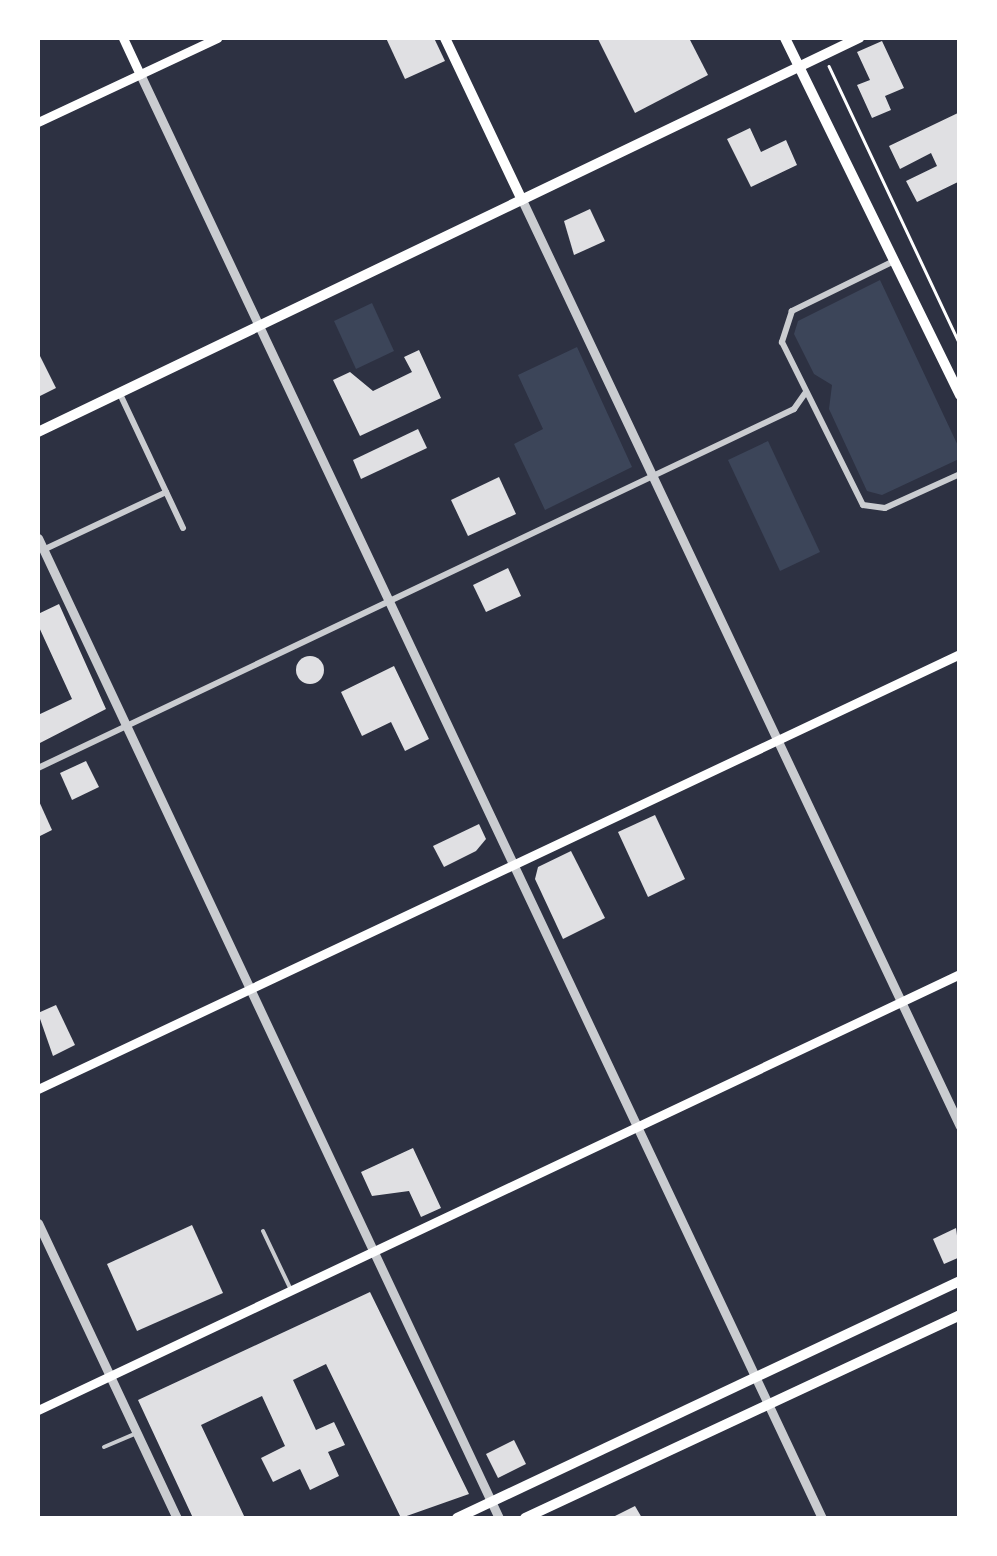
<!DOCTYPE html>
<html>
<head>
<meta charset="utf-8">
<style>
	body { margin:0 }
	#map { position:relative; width:997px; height:1556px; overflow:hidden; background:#2d3142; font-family:"Fira Sans",sans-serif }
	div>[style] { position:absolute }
	.green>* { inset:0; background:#3c4559 }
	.building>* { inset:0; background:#e0e0e3 }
	.round { border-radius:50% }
	.path>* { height:2.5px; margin:-1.25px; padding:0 1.25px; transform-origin:1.25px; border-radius:1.25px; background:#fff }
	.service>* { height:4px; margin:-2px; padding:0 2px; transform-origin:2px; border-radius:2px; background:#caccd0 }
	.minor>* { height:6px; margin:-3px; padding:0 3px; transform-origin:3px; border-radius:3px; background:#caccd0 }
	.tertiary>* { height:9px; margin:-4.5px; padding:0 4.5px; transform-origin:4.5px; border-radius:4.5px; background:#caccd0 }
	.secondary>* { height:9px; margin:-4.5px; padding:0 4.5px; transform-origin:4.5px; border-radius:4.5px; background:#fff }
	.primary>* { height:10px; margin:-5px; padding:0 5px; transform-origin:5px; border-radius:5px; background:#fff }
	span { translate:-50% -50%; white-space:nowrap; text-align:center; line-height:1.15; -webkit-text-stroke:9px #fff; paint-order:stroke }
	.frame { position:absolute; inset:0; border:40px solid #fff; pointer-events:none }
</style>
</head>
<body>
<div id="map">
	<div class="green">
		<div style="clip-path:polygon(880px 280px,960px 450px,959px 459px,882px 495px,867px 491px,829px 409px,832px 385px,814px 374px,794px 334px,798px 321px)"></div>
		<div style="clip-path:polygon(372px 303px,394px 351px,356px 369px,334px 321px)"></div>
		<div style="clip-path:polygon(577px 347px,632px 467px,545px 510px,514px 444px,543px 429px,518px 375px)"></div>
		<div style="clip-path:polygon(768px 441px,820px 552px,780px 571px,728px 460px)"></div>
	</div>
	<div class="building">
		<div style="clip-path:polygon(386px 38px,434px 38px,445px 61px,405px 79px)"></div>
		<div style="clip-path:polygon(689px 38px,708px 75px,635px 113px,598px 39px)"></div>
		<div style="clip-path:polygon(882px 41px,904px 88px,885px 96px,891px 110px,872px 118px,857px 85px,870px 80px,857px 52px)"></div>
		<div style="clip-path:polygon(960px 112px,960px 181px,917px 202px,906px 181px,937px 166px,931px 153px,900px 169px,889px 146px)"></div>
		<div style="clip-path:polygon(750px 128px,761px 152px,786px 140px,797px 165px,751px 187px,727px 139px)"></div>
		<div style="clip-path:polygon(590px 209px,605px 241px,574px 255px,564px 221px)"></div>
		<div style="clip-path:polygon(419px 350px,441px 398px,360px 436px,333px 380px,350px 372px,373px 391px,412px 372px,404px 357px)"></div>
		<div style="clip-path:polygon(40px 356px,56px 388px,38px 397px,38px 357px)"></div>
		<div style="clip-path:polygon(418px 429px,427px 448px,361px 479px,353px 460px)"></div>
		<div style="clip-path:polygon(499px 477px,516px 514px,468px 536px,451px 500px)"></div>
		<div style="clip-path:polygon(508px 568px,521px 596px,486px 612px,473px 585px)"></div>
		<div style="clip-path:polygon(59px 604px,106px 709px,38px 744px,38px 715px,72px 699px,38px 625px,38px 614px)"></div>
		<div class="round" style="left:296px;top:656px;width:28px;height:28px"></div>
		<div style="clip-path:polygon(394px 666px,429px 739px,405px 751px,391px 722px,362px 736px,341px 692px)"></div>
		<div style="clip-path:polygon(86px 761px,99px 787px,72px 800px,60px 773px)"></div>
		<div style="clip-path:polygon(38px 799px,52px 830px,38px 837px)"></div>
		<div style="clip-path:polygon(655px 815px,685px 879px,648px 897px,618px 832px)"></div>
		<div style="clip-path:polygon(479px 824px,486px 839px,476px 851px,444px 867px,433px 846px)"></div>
		<div style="clip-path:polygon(571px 851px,605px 918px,563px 939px,535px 879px,538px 867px)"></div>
		<div style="clip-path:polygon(56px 1005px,75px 1045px,53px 1056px,38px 1013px)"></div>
		<div style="clip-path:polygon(413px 1148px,441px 1208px,421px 1217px,409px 1191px,372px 1196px,361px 1172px)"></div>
		<div style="clip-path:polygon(192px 1225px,223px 1293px,137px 1331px,107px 1264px)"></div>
		<div style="clip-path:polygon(956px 1228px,960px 1257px,944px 1264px,933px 1239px)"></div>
		<div style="clip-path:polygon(370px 1292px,469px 1494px,401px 1518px,326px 1364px,293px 1380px,316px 1430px,334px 1422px,345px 1445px,328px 1452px,339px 1476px,310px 1490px,300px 1469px,273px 1482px,261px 1458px,285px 1446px,262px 1396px,201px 1425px,245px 1518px,193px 1518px,138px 1400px)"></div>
		<div style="clip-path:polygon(514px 1440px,526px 1464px,498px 1478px,486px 1454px)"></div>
		<div style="clip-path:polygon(635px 1506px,642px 1518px,611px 1518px)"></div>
	</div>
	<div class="path">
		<div style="left:829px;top:66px;width:307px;rotate:64.8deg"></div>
	</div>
	<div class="service">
		<div style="left:263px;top:1231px;width:65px;rotate:64.6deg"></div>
		<div style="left:104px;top:1447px;width:36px;rotate:-23deg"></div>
	</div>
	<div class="minor">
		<div style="left:894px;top:261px;width:114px;rotate:153.9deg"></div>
		<div style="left:792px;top:311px;width:33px;rotate:108deg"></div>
		<div style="left:782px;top:342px;width:182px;rotate:63.6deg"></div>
		<div style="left:863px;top:505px;width:22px;rotate:8deg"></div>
		<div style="left:885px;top:508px;width:82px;rotate:-24.4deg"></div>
		<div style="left:120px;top:394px;width:148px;rotate:64.8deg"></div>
		<div style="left:43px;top:550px;width:136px;rotate:-25.2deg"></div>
		<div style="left:38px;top:768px;width:837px;rotate:-25.4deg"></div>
		<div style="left:794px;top:409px;width:19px;rotate:-55deg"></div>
	</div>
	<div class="tertiary">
		<div style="left:140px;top:74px;width:1597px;rotate:64.72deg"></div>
		<div style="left:522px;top:200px;width:1024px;rotate:64.69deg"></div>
		<div style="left:38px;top:538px;width:1083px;rotate:64.81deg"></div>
		<div style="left:38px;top:1223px;width:326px;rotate:64.8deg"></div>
	</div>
	<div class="secondary">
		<div style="left:123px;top:38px;width:40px;rotate:65deg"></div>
		<div style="left:38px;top:122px;width:198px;rotate:-25.1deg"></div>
		<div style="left:38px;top:1089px;width:1019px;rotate:-25.26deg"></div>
		<div style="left:38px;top:1410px;width:1020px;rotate:-25.31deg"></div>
	</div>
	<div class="primary">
		<div style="left:445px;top:38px;width:179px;rotate:64.6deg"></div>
		<div style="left:785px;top:38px;width:398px;rotate:63.9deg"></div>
		<div style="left:38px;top:432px;width:911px;rotate:-25.64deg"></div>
		<div style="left:457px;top:1518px;width:556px;rotate:-25.23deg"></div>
		<div style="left:525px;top:1518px;width:480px;rotate:-25deg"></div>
	</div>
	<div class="frame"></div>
</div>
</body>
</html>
